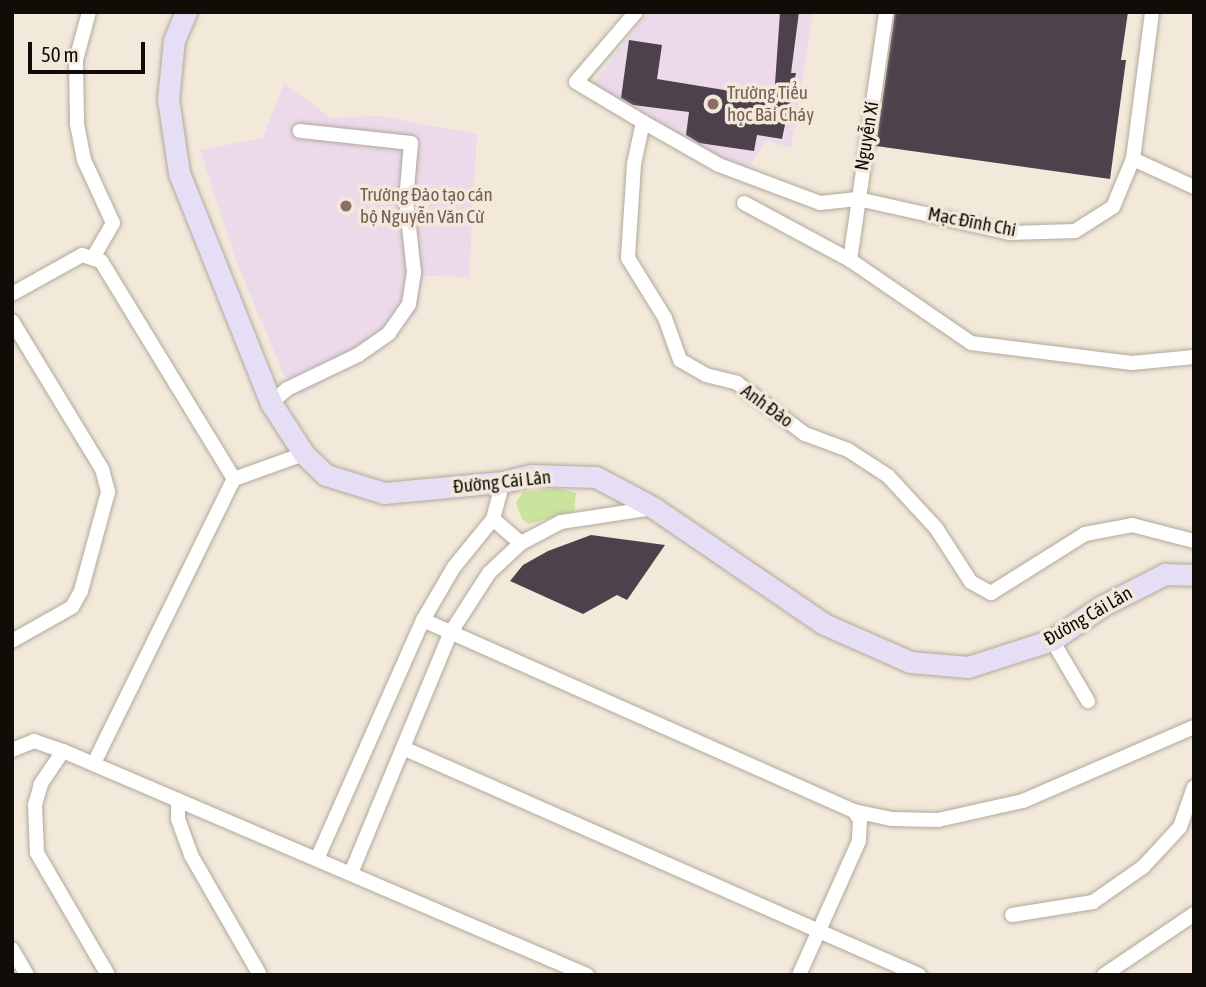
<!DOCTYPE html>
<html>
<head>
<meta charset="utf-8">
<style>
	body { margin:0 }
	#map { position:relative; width:1206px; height:987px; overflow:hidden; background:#f2e9da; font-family:"Asap Condensed",sans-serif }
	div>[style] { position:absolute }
	.education>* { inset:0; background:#ecdaeb }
	.green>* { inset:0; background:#cae39d }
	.building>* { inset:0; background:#4d424c }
	.roads { filter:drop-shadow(0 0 2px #b1a99b) drop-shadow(0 0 2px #b1a99b) }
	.minor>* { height:14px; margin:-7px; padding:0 7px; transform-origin:7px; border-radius:7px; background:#fff }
	.secondary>* { height:21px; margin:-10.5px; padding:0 10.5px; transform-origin:10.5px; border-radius:10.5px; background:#e6def4 }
	.dots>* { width:19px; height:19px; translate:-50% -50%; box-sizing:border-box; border:4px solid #f2e9da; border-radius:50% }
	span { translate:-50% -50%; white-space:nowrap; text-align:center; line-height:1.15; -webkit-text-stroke:7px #f2e9da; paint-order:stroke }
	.education-label { font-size:19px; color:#785e54 }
	.left { translate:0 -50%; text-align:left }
	.street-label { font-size:19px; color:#100d08 }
	.frame { position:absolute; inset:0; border:14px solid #100d08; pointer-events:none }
	.scale { position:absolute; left:28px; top:42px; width:117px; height:32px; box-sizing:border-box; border:4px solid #100d08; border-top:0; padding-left:9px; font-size:21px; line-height:24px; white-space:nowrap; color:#100d08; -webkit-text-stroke:5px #f2e9da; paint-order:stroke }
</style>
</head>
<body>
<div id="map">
	<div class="education">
		<div style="clip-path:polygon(648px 12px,813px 12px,791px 148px,766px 140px,748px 170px,674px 135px,592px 85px)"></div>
		<div style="clip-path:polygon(284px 83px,331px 118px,379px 116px,477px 134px,469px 277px,423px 276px,418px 310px,392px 340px,300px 396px,283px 373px,237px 263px,200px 150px,263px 138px)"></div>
	</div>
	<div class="green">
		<div style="clip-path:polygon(556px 488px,576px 493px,574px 511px,529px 524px,522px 519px,516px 503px,523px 492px)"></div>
	</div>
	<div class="building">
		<div style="clip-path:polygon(780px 12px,799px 12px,791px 73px,796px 73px,782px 139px,757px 135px,754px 151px,699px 143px,686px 135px,689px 112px,633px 105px,621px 98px,629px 40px,662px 45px,657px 79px,774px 98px)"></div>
		<div style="clip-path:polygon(895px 12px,1128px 12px,1121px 60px,1126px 60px,1110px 179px,876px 146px)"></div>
		<div style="clip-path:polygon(591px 535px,665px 545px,627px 600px,617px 595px,583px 614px,510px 581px,523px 565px,548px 551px)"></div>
	</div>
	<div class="roads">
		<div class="minor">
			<div style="left:89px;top:12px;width:50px;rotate:105.2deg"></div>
			<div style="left:76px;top:60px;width:64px;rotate:89.1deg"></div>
			<div style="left:77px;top:124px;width:37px;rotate:79deg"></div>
			<div style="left:84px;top:160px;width:69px;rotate:65.3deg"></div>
			<div style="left:113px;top:223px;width:38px;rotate:120deg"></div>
			<div style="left:636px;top:12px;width:92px;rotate:130.6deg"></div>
			<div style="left:576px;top:82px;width:78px;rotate:30.8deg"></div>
			<div style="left:643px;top:122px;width:43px;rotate:102.1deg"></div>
			<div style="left:634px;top:164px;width:94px;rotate:93.7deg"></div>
			<div style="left:628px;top:258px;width:70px;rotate:58.3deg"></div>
			<div style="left:665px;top:318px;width:45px;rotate:70.3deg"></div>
			<div style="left:680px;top:360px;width:30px;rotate:30deg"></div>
			<div style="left:706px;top:375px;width:32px;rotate:14deg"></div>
			<div style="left:737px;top:383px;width:85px;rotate:36.9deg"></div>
			<div style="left:805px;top:434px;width:46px;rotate:20.4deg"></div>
			<div style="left:848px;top:450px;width:48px;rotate:33deg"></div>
			<div style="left:888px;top:476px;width:71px;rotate:47.3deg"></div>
			<div style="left:936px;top:528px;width:64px;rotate:57.1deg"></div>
			<div style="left:971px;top:582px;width:23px;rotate:29deg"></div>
			<div style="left:991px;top:593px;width:111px;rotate:-32.1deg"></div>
			<div style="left:1085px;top:534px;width:48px;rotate:-10.8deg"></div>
			<div style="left:1132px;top:525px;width:64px;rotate:14.5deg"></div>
			<div style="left:643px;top:122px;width:87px;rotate:29.5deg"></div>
			<div style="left:719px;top:165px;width:108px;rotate:20.6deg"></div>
			<div style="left:820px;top:203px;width:38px;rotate:-6deg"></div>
			<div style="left:858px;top:199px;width:156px;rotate:12.6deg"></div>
			<div style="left:1010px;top:233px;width:65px;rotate:-1.8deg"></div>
			<div style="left:1075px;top:231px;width:45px;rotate:-32.3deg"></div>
			<div style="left:1113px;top:207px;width:52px;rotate:-67.4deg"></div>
			<div style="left:1133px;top:159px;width:148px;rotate:-82.6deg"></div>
			<div style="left:1133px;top:159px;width:67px;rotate:24.7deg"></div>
			<div style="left:744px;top:203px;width:120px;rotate:28.3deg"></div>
			<div style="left:850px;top:260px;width:147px;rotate:34.4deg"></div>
			<div style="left:971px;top:343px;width:162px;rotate:7.1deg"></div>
			<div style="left:1132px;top:363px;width:62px;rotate:-5.5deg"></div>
			<div style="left:850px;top:260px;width:251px;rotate:-81.7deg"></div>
			<div style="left:12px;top:294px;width:80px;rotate:-29.1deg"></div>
			<div style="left:82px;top:255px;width:20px;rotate:18deg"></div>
			<div style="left:101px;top:261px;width:255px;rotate:58.6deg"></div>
			<div style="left:12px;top:321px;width:173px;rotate:58.7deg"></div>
			<div style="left:102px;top:469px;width:24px;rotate:75deg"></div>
			<div style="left:108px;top:492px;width:103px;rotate:105.3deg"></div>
			<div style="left:81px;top:591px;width:18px;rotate:119deg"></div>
			<div style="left:72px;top:607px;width:69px;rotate:150.5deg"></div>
			<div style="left:271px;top:403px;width:21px;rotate:-41deg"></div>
			<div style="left:287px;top:389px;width:79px;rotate:-25.6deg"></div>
			<div style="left:358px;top:355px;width:38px;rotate:-35deg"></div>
			<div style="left:389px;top:333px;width:35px;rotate:-55deg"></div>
			<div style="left:409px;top:304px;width:32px;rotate:-81deg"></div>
			<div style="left:414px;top:272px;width:72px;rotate:-96.3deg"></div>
			<div style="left:406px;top:200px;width:57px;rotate:-85deg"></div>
			<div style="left:411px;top:143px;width:112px;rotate:-173.8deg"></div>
			<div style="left:493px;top:519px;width:37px;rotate:41deg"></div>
			<div style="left:423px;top:620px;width:471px;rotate:23.9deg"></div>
			<div style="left:854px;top:811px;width:11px;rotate:56deg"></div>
			<div style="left:860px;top:820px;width:21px;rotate:93deg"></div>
			<div style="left:859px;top:841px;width:147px;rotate:114.1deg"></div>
			<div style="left:1052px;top:640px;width:71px;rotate:59.5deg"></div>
			<div style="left:403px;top:748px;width:564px;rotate:23.75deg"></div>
			<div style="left:12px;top:750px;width:24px;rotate:-22deg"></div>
			<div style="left:34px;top:741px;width:31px;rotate:19deg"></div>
			<div style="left:63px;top:751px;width:570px;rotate:23.15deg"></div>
			<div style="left:63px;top:751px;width:40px;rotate:124deg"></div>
			<div style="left:41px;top:784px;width:22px;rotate:106deg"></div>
			<div style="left:35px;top:805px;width:48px;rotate:87.6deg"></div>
			<div style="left:37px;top:853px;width:141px;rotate:59.8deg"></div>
			<div style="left:94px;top:763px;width:317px;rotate:-63.8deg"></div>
			<div style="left:234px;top:479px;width:74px;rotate:-19.7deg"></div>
			<div style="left:178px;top:800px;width:19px;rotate:90deg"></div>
			<div style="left:178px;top:819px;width:38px;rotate:70deg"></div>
			<div style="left:191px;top:855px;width:138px;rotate:60.1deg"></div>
			<div style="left:854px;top:811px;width:39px;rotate:12deg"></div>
			<div style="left:892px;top:819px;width:46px;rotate:1.2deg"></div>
			<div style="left:938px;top:820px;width:87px;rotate:-12.6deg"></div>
			<div style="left:1023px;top:801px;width:186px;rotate:-23.4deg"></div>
			<div style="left:317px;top:859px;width:261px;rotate:-66.1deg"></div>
			<div style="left:423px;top:620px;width:61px;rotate:-59.7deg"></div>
			<div style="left:454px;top:567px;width:62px;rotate:-50.9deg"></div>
			<div style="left:493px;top:519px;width:38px;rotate:-75deg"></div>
			<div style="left:351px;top:873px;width:261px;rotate:-67.5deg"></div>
			<div style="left:451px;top:632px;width:70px;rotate:-57.2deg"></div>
			<div style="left:489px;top:573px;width:44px;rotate:-43.2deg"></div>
			<div style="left:521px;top:543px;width:45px;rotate:-27.7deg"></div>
			<div style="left:561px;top:522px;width:94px;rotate:-8.6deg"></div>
			<div style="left:1012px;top:915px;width:82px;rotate:-9.1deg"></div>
			<div style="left:1093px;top:902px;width:61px;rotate:-35deg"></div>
			<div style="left:1143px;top:867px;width:54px;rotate:-47.2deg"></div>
			<div style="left:1180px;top:827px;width:42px;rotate:-70.7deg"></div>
			<div style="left:12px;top:949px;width:30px;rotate:60deg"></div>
			<div style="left:1104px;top:975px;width:109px;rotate:-34.1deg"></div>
		</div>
		<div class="secondary">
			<div style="left:186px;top:12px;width:30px;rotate:113deg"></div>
			<div style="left:174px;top:40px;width:59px;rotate:95.8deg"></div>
			<div style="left:168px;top:99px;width:75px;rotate:81.5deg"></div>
			<div style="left:179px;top:173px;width:248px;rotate:68.2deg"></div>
			<div style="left:271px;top:403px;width:61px;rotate:57.1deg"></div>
			<div style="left:304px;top:454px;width:30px;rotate:44deg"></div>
			<div style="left:326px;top:475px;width:61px;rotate:17.2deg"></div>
			<div style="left:384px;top:493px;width:120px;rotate:-5.3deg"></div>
			<div style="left:503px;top:482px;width:29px;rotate:-14deg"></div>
			<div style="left:531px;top:475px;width:65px;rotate:1.8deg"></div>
			<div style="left:596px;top:477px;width:66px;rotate:28.1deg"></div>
			<div style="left:654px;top:508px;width:206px;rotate:34.3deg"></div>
			<div style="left:824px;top:624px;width:94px;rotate:23.8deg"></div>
			<div style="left:910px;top:662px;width:58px;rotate:4.9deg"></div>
			<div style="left:968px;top:667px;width:88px;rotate:-17.8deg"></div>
			<div style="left:1052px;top:640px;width:60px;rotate:-34.2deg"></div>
			<div style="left:1102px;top:606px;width:71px;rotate:-26.9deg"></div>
			<div style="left:1165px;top:574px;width:29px;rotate:2deg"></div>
		</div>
	</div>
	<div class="dots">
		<div style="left:713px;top:104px;background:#8d6e63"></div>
		<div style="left:346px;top:206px;background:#8d6e63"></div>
	</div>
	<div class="education-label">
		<span class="left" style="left:727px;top:104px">Trường Tiểu<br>học Bãi Cháy</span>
		<span class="left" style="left:360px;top:206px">Trường Đào tạo cán<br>bộ Nguyễn Văn Cừ</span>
	</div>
	<div class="street-label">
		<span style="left:867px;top:136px;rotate:-81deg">Nguyễn Xí</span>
		<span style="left:972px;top:222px;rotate:11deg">Mạc Đĩnh Chi</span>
		<span style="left:767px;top:406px;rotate:36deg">Anh Đào</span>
		<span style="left:502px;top:482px;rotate:-6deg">Đường Cái Lân</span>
		<span style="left:1088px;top:616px;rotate:-30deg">Đường Cái Lân</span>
	</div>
	<div class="frame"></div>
	<div class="scale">50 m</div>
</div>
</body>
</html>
